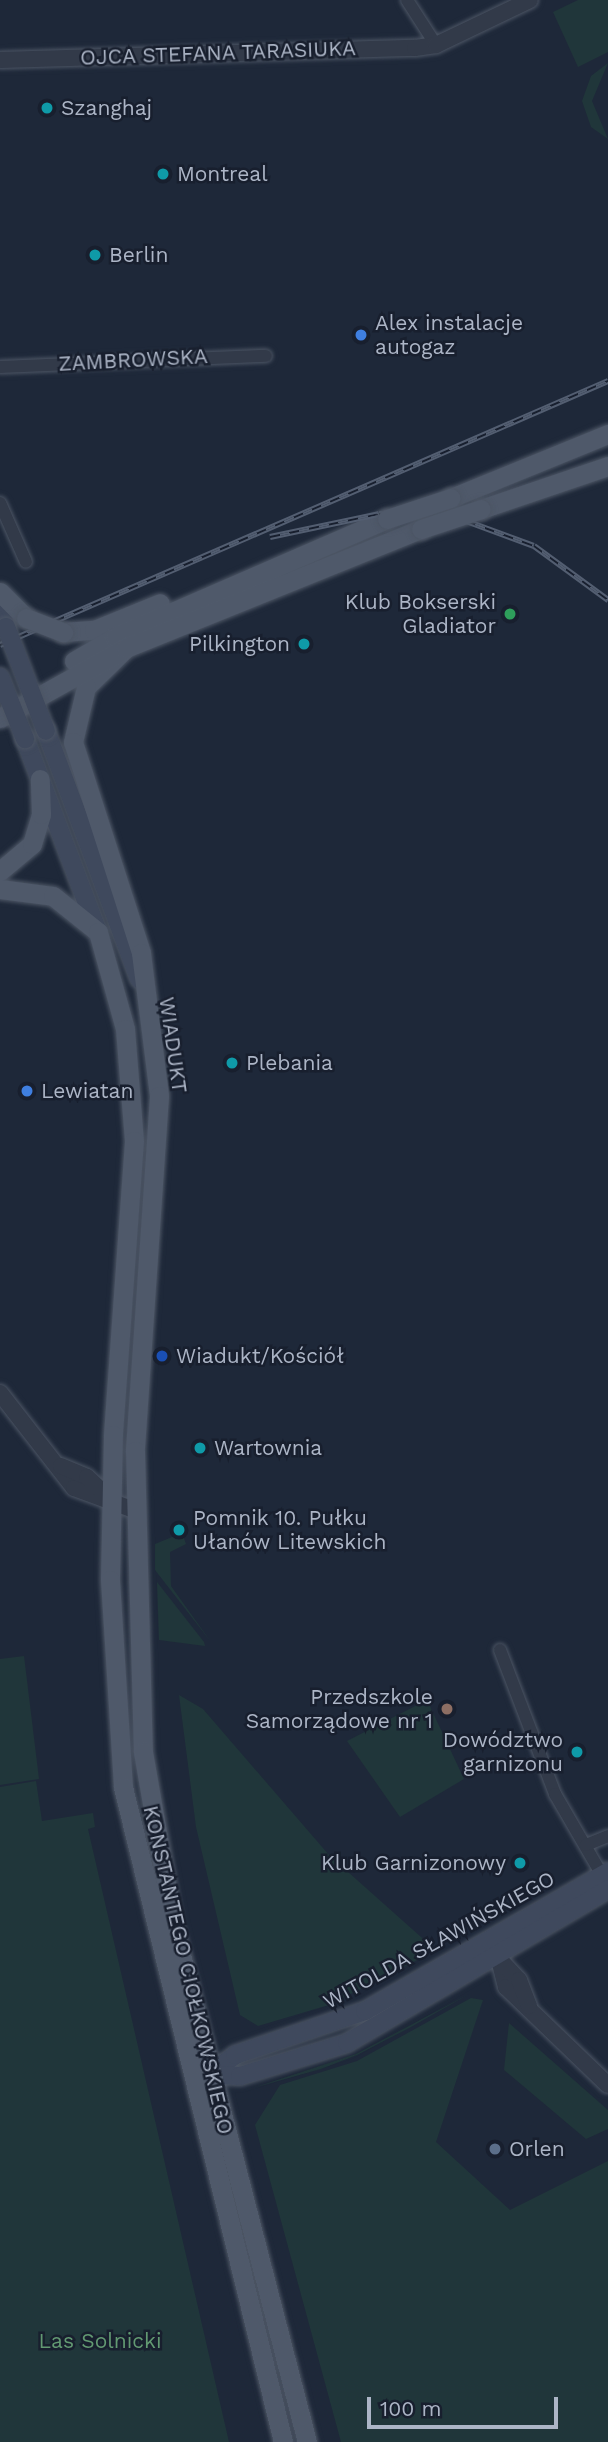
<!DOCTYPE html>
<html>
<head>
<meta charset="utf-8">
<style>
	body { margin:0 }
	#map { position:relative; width:608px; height:2442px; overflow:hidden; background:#1e2839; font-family:"Work Sans",sans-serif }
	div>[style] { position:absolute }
	.green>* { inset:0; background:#20363a }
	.roads { filter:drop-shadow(0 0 2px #4c5564) drop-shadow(0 0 2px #4c5564) }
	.minor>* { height:12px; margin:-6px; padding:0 6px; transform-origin:6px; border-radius:6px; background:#323a49 }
	.tertiary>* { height:16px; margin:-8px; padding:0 8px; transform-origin:8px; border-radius:8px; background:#323a49 }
	.secondary>* { height:18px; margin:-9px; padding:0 9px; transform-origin:9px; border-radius:9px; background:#3f495d }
	.primary>* { height:19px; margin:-9.5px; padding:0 9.5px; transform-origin:9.5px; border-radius:9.5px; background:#4f596a }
	.rail>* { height:6px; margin-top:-3px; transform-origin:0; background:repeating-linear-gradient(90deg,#181f2e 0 10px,#535e71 0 20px); box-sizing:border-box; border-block:2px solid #535e71 }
	.bridges { filter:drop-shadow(0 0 2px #4c5564) drop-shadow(0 0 2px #4c5564) }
	.secondary-bridge>* { height:18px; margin:-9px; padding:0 9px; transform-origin:9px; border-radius:9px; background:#3f495d }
	.primary-bridge>* { height:19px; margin:-9.5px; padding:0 9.5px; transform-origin:9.5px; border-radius:9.5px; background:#4f596a }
	.dots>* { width:19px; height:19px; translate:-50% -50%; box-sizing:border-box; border:4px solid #181f2e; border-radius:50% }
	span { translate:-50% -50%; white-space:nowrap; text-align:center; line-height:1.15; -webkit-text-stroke:5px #181f2e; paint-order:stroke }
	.street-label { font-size:21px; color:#acb5c6 }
	.poi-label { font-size:21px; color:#acb5c6 }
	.left { translate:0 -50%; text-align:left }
	.right { translate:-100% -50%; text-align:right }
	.park-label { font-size:21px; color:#629972 }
	.scale { position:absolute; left:367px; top:2397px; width:191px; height:32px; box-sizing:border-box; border:4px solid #acb5c6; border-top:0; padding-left:9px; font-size:21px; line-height:24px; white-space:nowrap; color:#acb5c6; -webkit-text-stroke:5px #181f2e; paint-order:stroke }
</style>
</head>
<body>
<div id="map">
	<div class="green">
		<div style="clip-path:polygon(578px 0,608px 0,608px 52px,578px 67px,553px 12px)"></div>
		<div style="clip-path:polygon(608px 63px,592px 101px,608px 139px,591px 127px,582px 101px,591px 76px)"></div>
		<div style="clip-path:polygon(182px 1533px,186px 1544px,170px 1552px,171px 1586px,211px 1642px,155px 1570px,155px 1544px)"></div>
		<div style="clip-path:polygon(157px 1582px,204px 1642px,205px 1646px,159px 1640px)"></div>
		<div style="clip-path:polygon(24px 1656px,39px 1779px,0 1785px,0 1659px)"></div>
		<div style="clip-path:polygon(179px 1695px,203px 1709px,329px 1855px,430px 1945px,427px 1955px,329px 2005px,258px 2026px,240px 2015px,196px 1827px)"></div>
		<div style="clip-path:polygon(427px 1700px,464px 1779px,400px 1817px,347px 1741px)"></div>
		<div style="clip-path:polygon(36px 1781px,42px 1821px,93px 1813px,95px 1827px,88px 1829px,229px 2442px,0 2442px,0 1787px)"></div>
		<div style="clip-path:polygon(469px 1994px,411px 2027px,357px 2055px,321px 2069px,253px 2088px,356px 2054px)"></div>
		<div style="clip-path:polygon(471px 1998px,483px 2000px,436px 2142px,510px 2210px,608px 2161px,608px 2442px,341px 2442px,255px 2125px,280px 2085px,357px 2061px)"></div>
		<div style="clip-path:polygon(509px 2023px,608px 2110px,608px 2129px,586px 2139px,504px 2070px)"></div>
	</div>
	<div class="roads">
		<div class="minor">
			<div style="left:407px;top:0;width:54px;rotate:57.2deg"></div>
			<div style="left:0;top:367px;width:266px;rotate:-2.4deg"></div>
			<div style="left:0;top:503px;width:64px;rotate:66.2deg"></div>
			<div style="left:500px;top:1650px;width:154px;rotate:69.1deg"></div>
			<div style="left:555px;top:1794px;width:94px;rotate:59.9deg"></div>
			<div style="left:586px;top:1845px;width:24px;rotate:-22deg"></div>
		</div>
		<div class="tertiary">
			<div style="left:0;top:60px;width:415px;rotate:-1.7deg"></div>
			<div style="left:415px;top:48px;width:21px;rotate:-8deg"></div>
			<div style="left:436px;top:45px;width:104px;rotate:-25.6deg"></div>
			<div style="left:0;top:1393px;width:120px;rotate:52.1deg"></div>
			<div style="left:74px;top:1488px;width:64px;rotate:20.1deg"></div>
			<div style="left:61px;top:1466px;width:28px;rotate:23deg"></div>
			<div style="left:87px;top:1477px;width:34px;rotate:43deg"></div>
			<div style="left:499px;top:1959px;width:29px;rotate:76deg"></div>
			<div style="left:506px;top:1987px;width:141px;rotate:43.9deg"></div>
			<div style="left:501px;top:1961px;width:26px;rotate:47deg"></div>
			<div style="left:519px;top:1980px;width:28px;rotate:69deg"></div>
		</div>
		<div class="secondary">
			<div style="left:0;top:612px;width:16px;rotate:68deg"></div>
			<div style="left:46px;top:731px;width:265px;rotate:69.4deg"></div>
			<div style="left:25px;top:739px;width:206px;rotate:69.3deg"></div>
			<div style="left:212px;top:2072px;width:29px;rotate:-36deg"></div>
			<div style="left:235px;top:2055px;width:137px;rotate:-18.7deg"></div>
			<div style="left:365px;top:2011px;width:280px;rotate:-29.8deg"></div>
			<div style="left:201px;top:2074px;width:39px;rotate:3deg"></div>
			<div style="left:240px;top:2076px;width:112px;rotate:-17.1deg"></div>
			<div style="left:347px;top:2043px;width:303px;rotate:-30.5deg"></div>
		</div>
		<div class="primary">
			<div style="left:451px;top:498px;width:170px;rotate:-22.2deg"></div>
			<div style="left:481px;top:509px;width:134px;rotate:-18.7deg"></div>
			<div style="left:0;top:592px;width:37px;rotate:45deg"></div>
			<div style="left:63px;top:632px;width:31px;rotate:-4deg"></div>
			<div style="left:94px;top:630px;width:71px;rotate:-22.2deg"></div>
			<div style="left:126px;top:648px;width:56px;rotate:135.7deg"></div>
			<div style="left:86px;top:687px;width:57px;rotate:103.3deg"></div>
			<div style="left:73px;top:742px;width:222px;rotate:72.1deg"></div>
			<div style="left:141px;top:953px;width:144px;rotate:82.8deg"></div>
			<div style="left:159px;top:1096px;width:356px;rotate:93.9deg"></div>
			<div style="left:135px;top:1451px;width:301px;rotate:88.5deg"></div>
			<div style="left:143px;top:1752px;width:175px;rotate:80.1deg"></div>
			<div style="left:173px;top:1924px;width:535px;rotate:75.5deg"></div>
			<div style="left:74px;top:661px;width:48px;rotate:-30.3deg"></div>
			<div style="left:115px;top:637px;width:296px;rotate:-23.5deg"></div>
			<div style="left:0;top:718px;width:144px;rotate:-29.1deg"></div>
			<div style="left:126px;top:648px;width:318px;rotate:-22deg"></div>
			<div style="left:0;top:871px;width:42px;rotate:-40.2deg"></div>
			<div style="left:32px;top:844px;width:31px;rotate:-73deg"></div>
			<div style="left:41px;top:814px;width:35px;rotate:-92deg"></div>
			<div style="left:0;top:889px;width:53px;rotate:7.5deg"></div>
			<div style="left:53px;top:896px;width:58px;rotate:38.7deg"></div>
			<div style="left:98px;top:932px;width:101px;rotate:74.4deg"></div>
			<div style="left:125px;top:1029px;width:112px;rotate:85.4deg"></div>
			<div style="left:134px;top:1141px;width:295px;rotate:94.1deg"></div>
			<div style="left:113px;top:1435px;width:145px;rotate:91.2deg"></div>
			<div style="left:110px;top:1580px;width:207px;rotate:86.4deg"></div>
			<div style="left:123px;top:1787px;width:674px;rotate:76.27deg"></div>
		</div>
	</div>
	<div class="rail">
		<div style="left:270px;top:537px;width:111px;rotate:-11.9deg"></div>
		<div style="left:379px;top:514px;width:87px;rotate:4.6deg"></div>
		<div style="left:466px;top:521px;width:72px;rotate:20.2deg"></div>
		<div style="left:534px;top:546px;width:92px;rotate:36.1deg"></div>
		<div style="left:0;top:645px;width:663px;rotate:-23.47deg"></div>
	</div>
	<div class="bridges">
		<div class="secondary-bridge">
			<div style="left:6px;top:627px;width:111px;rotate:69deg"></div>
			<div style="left:0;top:677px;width:67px;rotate:68deg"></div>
		</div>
		<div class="primary-bridge">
			<div style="left:387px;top:519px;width:67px;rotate:-18.2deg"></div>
			<div style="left:421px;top:529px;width:63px;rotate:-18.4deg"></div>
			<div style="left:26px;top:618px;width:40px;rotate:21deg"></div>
		</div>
	</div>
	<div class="dots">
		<div style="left:47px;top:108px;background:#0f9aa8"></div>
		<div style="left:163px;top:174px;background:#0f9aa8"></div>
		<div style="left:95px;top:255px;background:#0f9aa8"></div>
		<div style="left:361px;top:335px;background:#3f7fe0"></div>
		<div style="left:510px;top:614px;background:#2e9e5b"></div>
		<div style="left:304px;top:644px;background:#0f9aa8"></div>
		<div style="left:232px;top:1063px;background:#0f9aa8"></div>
		<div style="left:27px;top:1091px;background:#3f7fe0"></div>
		<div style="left:162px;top:1356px;background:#1a4fb4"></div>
		<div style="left:200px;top:1448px;background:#0f9aa8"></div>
		<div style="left:179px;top:1530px;background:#0f9aa8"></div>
		<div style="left:447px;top:1709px;background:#8d6e63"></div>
		<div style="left:577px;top:1752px;background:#0f9aa8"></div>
		<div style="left:520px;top:1863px;background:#0f9aa8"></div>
		<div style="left:495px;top:2149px;background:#5c6f8a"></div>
	</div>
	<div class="street-label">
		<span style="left:218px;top:53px;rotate:-2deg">OJCA STEFANA TARASIUKA</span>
		<span style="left:133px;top:360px;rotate:-3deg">ZAMBROWSKA</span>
		<span style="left:173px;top:1045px;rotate:82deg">WIADUKT</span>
		<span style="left:439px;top:1940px;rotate:-29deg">WITOLDA SŁAWIŃSKIEGO</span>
		<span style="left:188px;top:1970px;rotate:77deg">KONSTANTEGO CIOŁKOWSKIEGO</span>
	</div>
	<div class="poi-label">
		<span class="left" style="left:61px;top:108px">Szanghaj</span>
		<span class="left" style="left:177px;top:174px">Montreal</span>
		<span class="left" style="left:109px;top:255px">Berlin</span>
		<span class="left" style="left:375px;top:335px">Alex instalacje<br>autogaz</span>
		<span class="right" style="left:496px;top:614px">Klub Bokserski<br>Gladiator</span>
		<span class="right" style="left:290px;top:644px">Pilkington</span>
		<span class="left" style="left:246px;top:1063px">Plebania</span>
		<span class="left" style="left:41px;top:1091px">Lewiatan</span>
		<span class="left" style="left:176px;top:1356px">Wiadukt/Kościół</span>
		<span class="left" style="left:214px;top:1448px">Wartownia</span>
		<span class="left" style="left:193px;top:1530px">Pomnik 10. Pułku<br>Ułanów Litewskich</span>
		<span class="right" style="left:433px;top:1709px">Przedszkole<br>Samorządowe nr 1</span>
		<span class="right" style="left:563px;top:1752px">Dowództwo<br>garnizonu</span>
		<span class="right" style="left:506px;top:1863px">Klub Garnizonowy</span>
		<span class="left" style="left:509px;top:2149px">Orlen</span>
	</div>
	<div class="park-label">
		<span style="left:100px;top:2341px">Las Solnicki</span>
	</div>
	<div class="scale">100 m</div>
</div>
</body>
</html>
